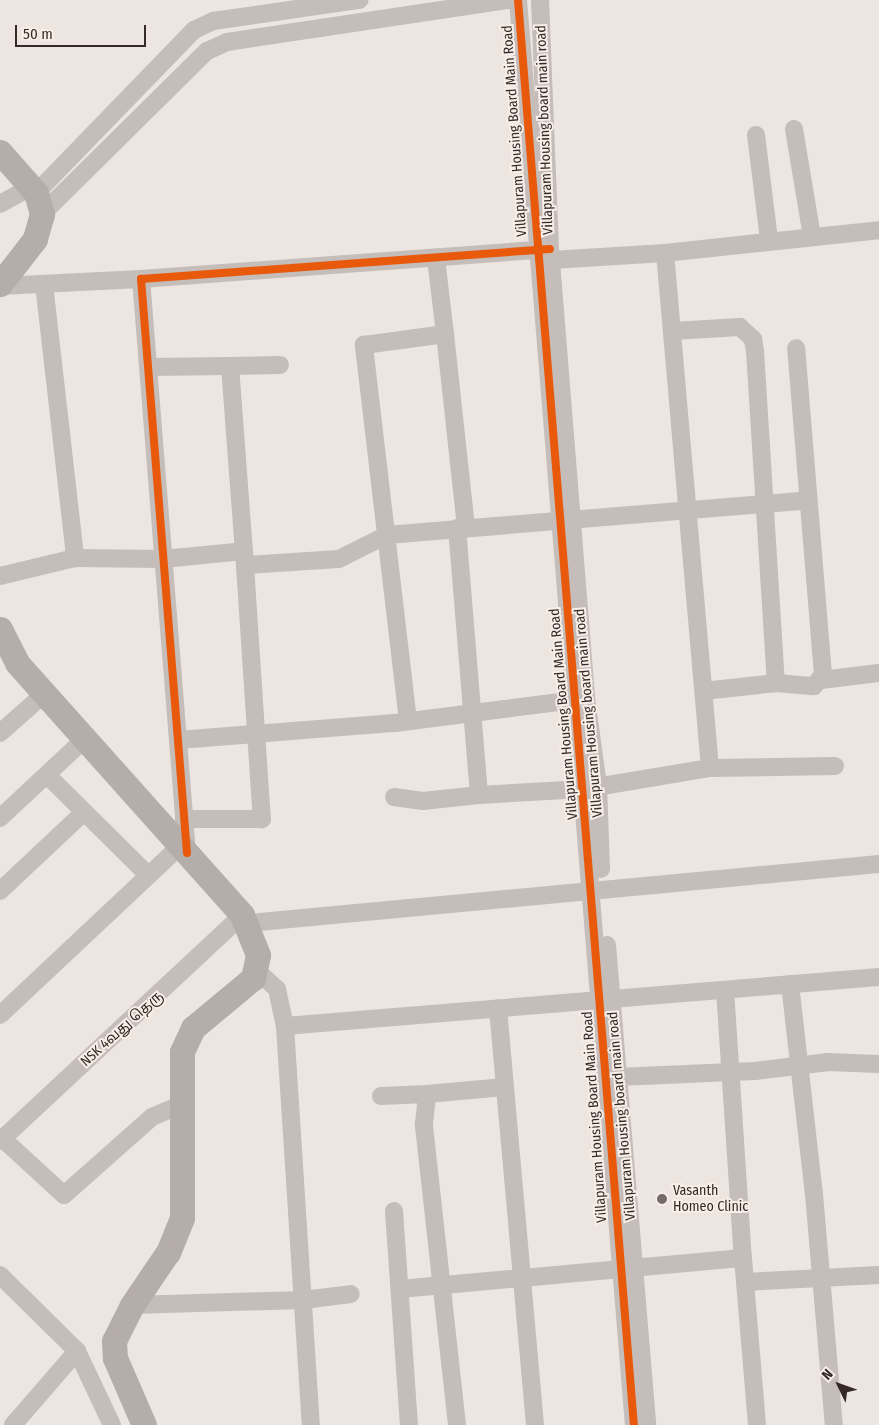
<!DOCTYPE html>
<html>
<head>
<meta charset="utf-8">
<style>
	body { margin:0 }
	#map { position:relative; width:879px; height:1425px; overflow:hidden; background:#ece5e0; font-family:"Fira Sans Condensed","Noto Sans Tamil",sans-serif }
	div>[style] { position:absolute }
	.street>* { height:18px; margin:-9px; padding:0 9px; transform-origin:9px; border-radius:9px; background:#c4bdba }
	.secondary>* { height:25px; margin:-12.5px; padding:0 12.5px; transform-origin:12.5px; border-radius:12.5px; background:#b5adaa }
	.cycleway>* { height:8px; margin:-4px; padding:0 4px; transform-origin:4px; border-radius:4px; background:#e8590c }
	.dots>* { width:14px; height:14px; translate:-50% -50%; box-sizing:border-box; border:2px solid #f8eee8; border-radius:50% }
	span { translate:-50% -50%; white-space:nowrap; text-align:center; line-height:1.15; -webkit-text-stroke:4px #f8eee8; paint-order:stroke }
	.street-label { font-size:14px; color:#352a28 }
	.poi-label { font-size:14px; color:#352a28 }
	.left { translate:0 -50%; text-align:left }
	.north { position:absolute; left:814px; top:1360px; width:50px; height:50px; -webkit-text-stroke:4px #f8eee8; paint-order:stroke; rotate:312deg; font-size:14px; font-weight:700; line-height:20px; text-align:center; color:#352a28 }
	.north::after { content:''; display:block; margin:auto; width:18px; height:22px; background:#352a28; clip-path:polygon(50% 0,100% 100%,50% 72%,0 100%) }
	.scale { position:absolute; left:15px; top:25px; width:131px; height:22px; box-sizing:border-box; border:2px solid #352a28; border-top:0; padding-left:6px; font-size:15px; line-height:18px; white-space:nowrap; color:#352a28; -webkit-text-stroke:4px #f8eee8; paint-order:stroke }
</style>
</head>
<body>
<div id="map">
	<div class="street">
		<div style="left:518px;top:0;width:1430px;rotate:85.35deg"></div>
		<div style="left:540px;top:0;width:249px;rotate:87.7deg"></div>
		<div style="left:550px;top:249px;width:450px;rotate:85.4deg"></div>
		<div style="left:586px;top:698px;width:89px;rotate:82.2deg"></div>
		<div style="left:598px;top:786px;width:83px;rotate:87.9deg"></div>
		<div style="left:794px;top:129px;width:109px;rotate:80.5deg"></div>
		<div style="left:756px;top:135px;width:106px;rotate:82.9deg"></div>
		<div style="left:36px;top:193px;width:227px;rotate:-45.9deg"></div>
		<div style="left:194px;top:30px;width:21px;rotate:-25deg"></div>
		<div style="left:213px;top:21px;width:148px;rotate:-8.2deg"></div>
		<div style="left:0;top:204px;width:35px;rotate:-29deg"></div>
		<div style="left:42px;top:214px;width:232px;rotate:-44.7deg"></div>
		<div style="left:207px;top:51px;width:22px;rotate:-24deg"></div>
		<div style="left:227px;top:42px;width:285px;rotate:-8.5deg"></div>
		<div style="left:552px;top:260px;width:113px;rotate:-3.5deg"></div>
		<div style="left:665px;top:253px;width:215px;rotate:-6.1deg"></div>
		<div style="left:44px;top:284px;width:276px;rotate:83.5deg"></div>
		<div style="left:75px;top:558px;width:88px;rotate:0.7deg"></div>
		<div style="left:163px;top:559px;width:81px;rotate:-5.6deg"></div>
		<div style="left:244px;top:551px;width:269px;rotate:86.2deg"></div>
		<div style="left:262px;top:819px;width:78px;rotate:180deg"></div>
		<div style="left:0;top:286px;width:141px;rotate:-2.8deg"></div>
		<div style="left:673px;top:331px;width:67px;rotate:-3.4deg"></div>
		<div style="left:740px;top:327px;width:18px;rotate:43deg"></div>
		<div style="left:753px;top:339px;width:12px;rotate:81deg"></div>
		<div style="left:755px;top:351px;width:333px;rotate:86.4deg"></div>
		<div style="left:776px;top:683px;width:73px;rotate:173.7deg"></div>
		<div style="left:445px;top:334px;width:194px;rotate:83.8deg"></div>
		<div style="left:230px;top:366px;width:50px;rotate:-1.1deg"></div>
		<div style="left:148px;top:367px;width:82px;rotate:-0.7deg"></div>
		<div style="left:230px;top:366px;width:186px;rotate:85.7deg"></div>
		<div style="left:245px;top:565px;width:94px;rotate:-3.7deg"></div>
		<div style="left:339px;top:559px;width:54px;rotate:-26.6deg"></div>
		<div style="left:387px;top:535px;width:423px;rotate:-4.7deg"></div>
		<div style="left:0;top:576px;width:77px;rotate:-13.5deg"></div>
		<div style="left:821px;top:680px;width:58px;rotate:-6.9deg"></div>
		<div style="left:776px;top:683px;width:38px;rotate:5deg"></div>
		<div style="left:814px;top:686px;width:14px;rotate:-51deg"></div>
		<div style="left:823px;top:675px;width:328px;rotate:-94.7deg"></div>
		<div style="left:408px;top:721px;width:379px;rotate:-96.7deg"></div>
		<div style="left:364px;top:345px;width:82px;rotate:-7.7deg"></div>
		<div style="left:445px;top:334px;width:77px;rotate:-96.8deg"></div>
		<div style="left:0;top:733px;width:60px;rotate:-41.6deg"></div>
		<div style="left:178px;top:740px;width:218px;rotate:-4.5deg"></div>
		<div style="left:395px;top:723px;width:190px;rotate:-7.3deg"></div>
		<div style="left:710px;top:768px;width:125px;rotate:-0.9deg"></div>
		<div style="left:47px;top:775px;width:142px;rotate:44.7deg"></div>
		<div style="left:479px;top:795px;width:105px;rotate:-3.3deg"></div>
		<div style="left:584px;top:789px;width:128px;rotate:-9.5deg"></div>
		<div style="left:710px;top:768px;width:517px;rotate:-94.99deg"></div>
		<div style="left:394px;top:797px;width:29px;rotate:8deg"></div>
		<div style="left:423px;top:801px;width:56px;rotate:-6.1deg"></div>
		<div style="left:479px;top:795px;width:268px;rotate:-94.7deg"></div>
		<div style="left:0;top:818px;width:119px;rotate:-43deg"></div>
		<div style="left:187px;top:853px;width:576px;rotate:-94.58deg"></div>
		<div style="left:141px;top:279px;width:409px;rotate:-4.2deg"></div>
		<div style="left:0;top:891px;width:115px;rotate:-43.2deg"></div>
		<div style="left:248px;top:923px;width:634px;rotate:-5.34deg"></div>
		<div style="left:607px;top:945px;width:482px;rotate:85.2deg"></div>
		<div style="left:257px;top:971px;width:27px;rotate:42deg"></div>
		<div style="left:277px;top:989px;width:38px;rotate:78deg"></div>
		<div style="left:285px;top:1026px;width:400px;rotate:86.3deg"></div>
		<div style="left:790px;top:984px;width:211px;rotate:83.5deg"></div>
		<div style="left:814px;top:1194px;width:232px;rotate:85.1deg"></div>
		<div style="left:725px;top:990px;width:269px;rotate:86.2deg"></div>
		<div style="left:0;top:1015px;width:248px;rotate:-43.2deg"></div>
		<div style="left:285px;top:1026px;width:596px;rotate:-4.72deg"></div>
		<div style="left:618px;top:1077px;width:137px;rotate:-2.5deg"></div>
		<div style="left:755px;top:1071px;width:74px;rotate:-7deg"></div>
		<div style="left:828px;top:1062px;width:51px;rotate:2.2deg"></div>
		<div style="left:381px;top:1096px;width:46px;rotate:-2.5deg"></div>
		<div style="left:2px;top:1138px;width:84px;rotate:42.6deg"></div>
		<div style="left:64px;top:1195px;width:118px;rotate:-41.6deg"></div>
		<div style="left:152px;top:1117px;width:30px;rotate:-23deg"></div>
		<div style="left:0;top:1141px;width:331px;rotate:-43deg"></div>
		<div style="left:394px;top:1211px;width:215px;rotate:86deg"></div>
		<div style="left:0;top:1275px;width:108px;rotate:44.6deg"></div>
		<div style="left:77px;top:1351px;width:82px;rotate:64.7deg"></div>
		<div style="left:745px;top:1282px;width:134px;rotate:-3deg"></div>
		<div style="left:400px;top:1289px;width:122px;rotate:-5.2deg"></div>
		<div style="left:522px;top:1278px;width:192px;rotate:-95.1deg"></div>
		<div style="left:132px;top:1305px;width:171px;rotate:-1.7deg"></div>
		<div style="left:303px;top:1300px;width:48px;rotate:-7.1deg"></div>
		<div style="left:13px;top:1425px;width:98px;rotate:-49.1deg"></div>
		<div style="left:457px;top:1425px;width:303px;rotate:-96.3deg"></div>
		<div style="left:424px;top:1124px;width:30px;rotate:-84deg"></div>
		<div style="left:427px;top:1094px;width:78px;rotate:-5.1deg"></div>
		<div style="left:505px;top:1087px;width:79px;rotate:-95.1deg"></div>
		<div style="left:535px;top:1425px;width:148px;rotate:-95.1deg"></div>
		<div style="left:522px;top:1278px;width:222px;rotate:-5.2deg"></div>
		<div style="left:743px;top:1258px;width:168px;rotate:85.2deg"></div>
	</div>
	<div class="secondary">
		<div style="left:0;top:152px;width:55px;rotate:48.7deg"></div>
		<div style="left:36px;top:193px;width:22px;rotate:74deg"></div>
		<div style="left:42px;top:214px;width:26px;rotate:106deg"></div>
		<div style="left:35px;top:239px;width:57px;rotate:127.9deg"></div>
		<div style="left:0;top:629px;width:38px;rotate:63deg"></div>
		<div style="left:17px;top:663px;width:338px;rotate:48.2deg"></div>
		<div style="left:242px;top:915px;width:43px;rotate:68.2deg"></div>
		<div style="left:258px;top:955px;width:24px;rotate:102deg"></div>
		<div style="left:253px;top:978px;width:78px;rotate:140.2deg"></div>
		<div style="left:193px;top:1028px;width:26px;rotate:115deg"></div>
		<div style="left:182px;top:1052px;width:166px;rotate:90deg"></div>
		<div style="left:182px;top:1218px;width:37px;rotate:112deg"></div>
		<div style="left:168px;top:1252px;width:64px;rotate:124.2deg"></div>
		<div style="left:132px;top:1305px;width:40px;rotate:116.6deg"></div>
		<div style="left:114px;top:1341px;width:17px;rotate:87deg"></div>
		<div style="left:115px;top:1358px;width:73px;rotate:66.6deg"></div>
	</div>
	<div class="cycleway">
		<div style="left:518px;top:0;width:1430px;rotate:85.35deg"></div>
		<div style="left:187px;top:853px;width:576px;rotate:-94.58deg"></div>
		<div style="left:141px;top:279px;width:410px;rotate:-4.2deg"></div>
	</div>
	<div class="dots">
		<div style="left:662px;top:1199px;background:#756b68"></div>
	</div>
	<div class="street-label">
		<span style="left:545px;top:130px;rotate:-92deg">Villapuram Housing board main road</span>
		<span style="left:515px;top:131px;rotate:-94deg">Villapuram Housing Board Main Road</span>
		<span style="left:589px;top:713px;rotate:-95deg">Villapuram Housing board main road</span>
		<span style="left:564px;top:714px;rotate:-95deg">Villapuram Housing Board Main Road</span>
		<span style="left:122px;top:1029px;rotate:-42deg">NSK 4வது தெரு</span>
		<span style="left:622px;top:1116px;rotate:-95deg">Villapuram Housing board main road</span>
		<span style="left:595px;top:1117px;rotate:-94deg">Villapuram Housing Board Main Road</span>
	</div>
	<div class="poi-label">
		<span class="left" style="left:673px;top:1199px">Vasanth<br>Homeo Clinic</span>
	</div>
	<div class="north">N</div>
	<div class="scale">50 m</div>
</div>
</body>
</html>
